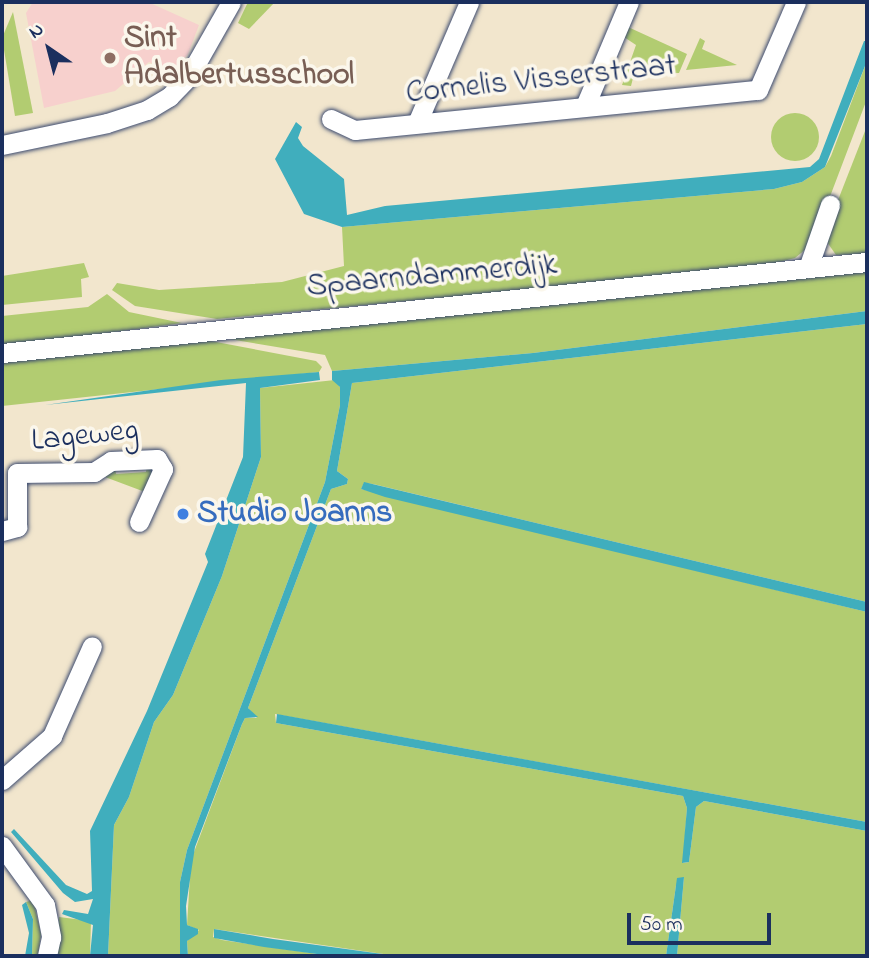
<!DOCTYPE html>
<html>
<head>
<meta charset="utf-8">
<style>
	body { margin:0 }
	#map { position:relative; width:869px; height:958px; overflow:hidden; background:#f2e6cd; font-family:"Indie Flower",sans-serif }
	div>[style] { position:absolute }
	.built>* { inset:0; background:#f7d0cd }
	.green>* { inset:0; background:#b2cc71 }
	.round { border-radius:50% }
	.water>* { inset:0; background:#40aebd }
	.roads { filter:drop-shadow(0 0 2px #3b4a6f) drop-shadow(0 0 2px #3b4a6f) }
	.minor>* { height:19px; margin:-9.5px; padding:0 9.5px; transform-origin:9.5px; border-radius:9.5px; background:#fff }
	.dots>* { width:19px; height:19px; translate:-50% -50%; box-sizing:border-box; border:4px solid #fbf7ec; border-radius:50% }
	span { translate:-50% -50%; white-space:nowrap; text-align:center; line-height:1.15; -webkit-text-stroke:7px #fbf7ec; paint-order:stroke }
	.education-label { font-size:32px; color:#785e54; font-weight:700 }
	.left { translate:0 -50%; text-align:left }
	.street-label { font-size:32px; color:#1b2f5e }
	.shop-label { font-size:32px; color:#366cbe; font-weight:700 }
	.frame { position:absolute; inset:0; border:4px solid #1b2f5e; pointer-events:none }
	.north { position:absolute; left:14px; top:14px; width:70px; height:70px; -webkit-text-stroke:5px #fbf7ec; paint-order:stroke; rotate:325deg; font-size:19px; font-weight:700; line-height:28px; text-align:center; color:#1b2f5e }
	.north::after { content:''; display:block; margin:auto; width:24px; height:32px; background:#1b2f5e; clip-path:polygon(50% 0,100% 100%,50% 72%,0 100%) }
	.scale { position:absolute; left:627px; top:913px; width:144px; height:32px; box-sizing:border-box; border:4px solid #1b2f5e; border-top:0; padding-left:9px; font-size:21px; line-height:24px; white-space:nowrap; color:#1b2f5e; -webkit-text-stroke:5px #fbf7ec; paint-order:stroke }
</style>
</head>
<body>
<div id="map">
	<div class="built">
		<div style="clip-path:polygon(33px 2px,148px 2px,199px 25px,188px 54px,172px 73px,149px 62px,115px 91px,44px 108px,26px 13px)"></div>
	</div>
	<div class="green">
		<div style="clip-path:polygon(248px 2px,275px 2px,249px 29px,238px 23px)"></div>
		<div style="clip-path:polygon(13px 12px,33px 113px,15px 116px,2px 38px)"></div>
		<div style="clip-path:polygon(628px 27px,687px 54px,679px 73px,634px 74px,631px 86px,622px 85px,636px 45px,624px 37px)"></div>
		<div style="clip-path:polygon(700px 38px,705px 41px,702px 49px,737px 65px,686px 70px)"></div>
		<div style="clip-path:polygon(867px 61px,867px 99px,812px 244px,795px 258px,756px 268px,217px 319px,135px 306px,112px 290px,117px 283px,159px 290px,282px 282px,344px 266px,342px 227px,774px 189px,802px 182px,825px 167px,831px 156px)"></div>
		<div class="round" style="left:771px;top:113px;width:48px;height:48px"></div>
		<div style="clip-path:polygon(867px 126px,867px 254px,836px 255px,827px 242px,831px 218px)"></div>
		<div style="clip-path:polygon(84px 263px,89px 277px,81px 279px,82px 297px,2px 305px,2px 276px)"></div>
		<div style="clip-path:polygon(867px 269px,867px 311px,533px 353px,332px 371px,325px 355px,223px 338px)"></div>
		<div style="clip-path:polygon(107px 294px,129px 312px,182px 323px,2px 347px,2px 316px,88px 307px)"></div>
		<div style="clip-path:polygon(867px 324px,867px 602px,373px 484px,364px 483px,361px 489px,867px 612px,867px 822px,275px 714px,276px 723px,683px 796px,687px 808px,683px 863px,689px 862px,696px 807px,704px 801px,867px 831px,867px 956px,677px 956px,684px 877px,676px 885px,666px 956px,397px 956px,214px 929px,213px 937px,222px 940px,332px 956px,188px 956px,187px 941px,199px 930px,187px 925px,191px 860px,242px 724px,245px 718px,257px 718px,248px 708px,331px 489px,347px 484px,348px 479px,337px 471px,352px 383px)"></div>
		<div style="clip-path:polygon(195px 338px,316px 361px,322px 367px,319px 372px,2px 406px,2px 360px)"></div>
		<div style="clip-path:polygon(335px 380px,340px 387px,340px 405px,325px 482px,187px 850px,180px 882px,180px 956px,108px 956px,114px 825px,129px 797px,154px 722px,173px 695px,222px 576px,261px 457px,260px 388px)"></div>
		<div style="clip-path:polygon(147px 464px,153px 469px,145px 492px,105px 477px,115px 466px,116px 474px,146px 472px)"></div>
		<div style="clip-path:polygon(33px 900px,41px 934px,38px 956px,32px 956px,33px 919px,26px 902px)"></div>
		<div style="clip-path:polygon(59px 917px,91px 921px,90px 956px,56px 956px)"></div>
	</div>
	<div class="water">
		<div style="clip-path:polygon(864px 41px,867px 41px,867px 61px,825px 167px,802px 182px,774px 189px,342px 227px,304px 214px,275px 159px,296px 122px,302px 127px,298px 138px,303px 146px,344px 179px,347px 215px,385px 206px,810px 167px,819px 159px)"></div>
		<div style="clip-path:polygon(867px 311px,867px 324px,352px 383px,337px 471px,348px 479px,347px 484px,331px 489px,248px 708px,258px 717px,245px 718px,242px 724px,195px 847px,186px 906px,187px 925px,198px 929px,198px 934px,187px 941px,188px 956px,180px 956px,180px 882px,187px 850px,325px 482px,340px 405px,340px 387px,332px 380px,332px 371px,533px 353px)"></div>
		<div style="clip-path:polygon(319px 372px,320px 380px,260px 388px,261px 457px,222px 576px,173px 695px,154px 722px,129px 797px,114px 825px,108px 956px,90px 956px,93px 925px,62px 914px,64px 910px,88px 914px,93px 899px,75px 902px,63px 893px,11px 832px,14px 829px,66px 885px,87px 894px,92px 891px,90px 831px,147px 711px,208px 562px,205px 554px,243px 457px,246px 383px,45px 405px,221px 380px)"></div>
		<div style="clip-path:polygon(364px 482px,867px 602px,867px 612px,385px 497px,361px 489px)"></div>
		<div style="clip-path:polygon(277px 714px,867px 822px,867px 831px,704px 801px,696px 807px,689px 862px,682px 863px,687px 808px,683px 796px,276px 723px)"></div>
		<div style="clip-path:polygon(684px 877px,677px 956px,666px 956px,677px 878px)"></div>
		<div style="clip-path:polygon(26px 902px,33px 919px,32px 956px,25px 956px,29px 933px,22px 905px)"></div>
		<div style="clip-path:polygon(214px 929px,273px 939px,397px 956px,332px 956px,264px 947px,214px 938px)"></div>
	</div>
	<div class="roads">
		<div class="minor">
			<div style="left:585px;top:106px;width:113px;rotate:-67.1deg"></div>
			<div style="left:331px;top:119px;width:26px;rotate:25deg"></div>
			<div style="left:355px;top:130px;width:405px;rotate:-5.7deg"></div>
			<div style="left:758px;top:90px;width:96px;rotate:-66.6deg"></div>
			<div style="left:417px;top:123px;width:132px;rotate:-66.7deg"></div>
			<div style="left:2px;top:145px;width:107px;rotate:-11.8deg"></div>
			<div style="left:107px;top:123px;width:42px;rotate:-18deg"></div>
			<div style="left:147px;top:110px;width:26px;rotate:-31deg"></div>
			<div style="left:169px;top:97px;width:29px;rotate:-46deg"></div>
			<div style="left:189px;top:76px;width:85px;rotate:-60.4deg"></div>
			<div style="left:808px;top:268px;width:67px;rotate:-70.8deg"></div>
			<div style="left:2px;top:353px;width:870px;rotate:-6.01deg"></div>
			<div style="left:2px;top:531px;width:16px;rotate:-15deg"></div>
			<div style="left:17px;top:527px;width:54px;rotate:-90deg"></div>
			<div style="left:17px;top:473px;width:77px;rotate:-0.7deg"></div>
			<div style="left:94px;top:472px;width:20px;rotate:-33deg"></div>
			<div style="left:111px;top:461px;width:46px;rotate:-2.5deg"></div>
			<div style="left:157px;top:459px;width:12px;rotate:59deg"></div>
			<div style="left:163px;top:469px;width:58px;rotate:114.4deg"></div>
			<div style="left:2px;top:780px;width:67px;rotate:-41.3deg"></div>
			<div style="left:52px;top:736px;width:98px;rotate:-66deg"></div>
			<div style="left:2px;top:846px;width:73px;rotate:53.9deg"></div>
			<div style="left:45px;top:905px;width:33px;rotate:79deg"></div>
			<div style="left:51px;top:937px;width:19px;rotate:102deg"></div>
		</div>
	</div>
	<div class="dots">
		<div style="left:110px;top:58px;background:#8d6e63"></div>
		<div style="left:183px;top:514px;background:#3f7fe0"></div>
	</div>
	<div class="education-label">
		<span class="left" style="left:124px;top:58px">Sint<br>Adalbertusschool</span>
	</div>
	<div class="street-label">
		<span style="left:541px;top:81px;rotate:-6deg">Cornelis Visserstraat</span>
		<span style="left:432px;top:277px;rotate:-5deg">Spaarndammerdijk</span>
		<span style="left:85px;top:437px;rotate:-6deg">Lageweg</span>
	</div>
	<div class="shop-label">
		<span class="left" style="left:197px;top:514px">Studio Joanns</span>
	</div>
	<div class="frame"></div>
	<div class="north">N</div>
	<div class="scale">50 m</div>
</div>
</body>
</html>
